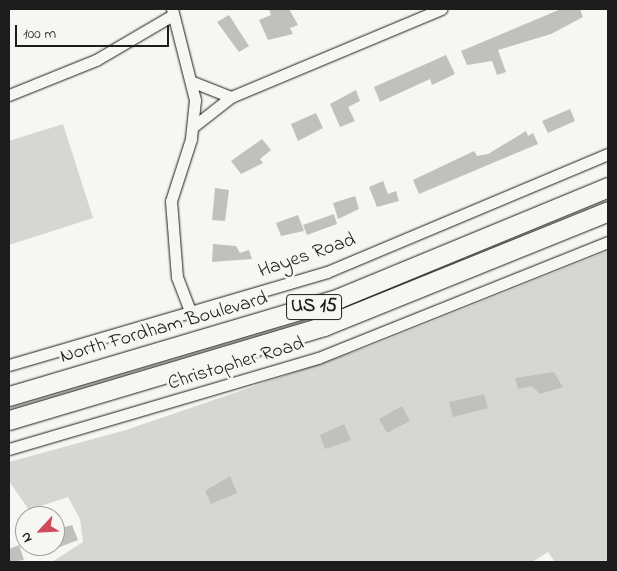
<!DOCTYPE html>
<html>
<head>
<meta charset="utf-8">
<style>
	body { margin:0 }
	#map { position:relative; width:617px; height:571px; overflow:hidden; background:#f6f6f2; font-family:"Indie Flower",sans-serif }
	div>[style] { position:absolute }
	.green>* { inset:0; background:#d6d6d2 }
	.building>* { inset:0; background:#c0c0bd }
	.roads { filter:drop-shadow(0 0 1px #1c1c1c) drop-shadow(0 0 1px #1c1c1c) }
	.minor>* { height:11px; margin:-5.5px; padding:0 5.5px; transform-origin:5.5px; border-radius:5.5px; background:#f6f6f2 }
	.trunk>* { height:19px; margin:-9.5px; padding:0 9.5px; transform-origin:9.5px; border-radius:9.5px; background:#f6f6f2 }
	span { translate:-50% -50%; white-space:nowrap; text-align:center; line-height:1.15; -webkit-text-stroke:5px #f6f6f2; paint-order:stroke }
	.shield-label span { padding:1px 4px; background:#f6f6f2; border:1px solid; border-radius:4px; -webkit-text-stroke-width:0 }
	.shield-label { font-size:19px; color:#1c1c1c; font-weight:700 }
	.street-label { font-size:20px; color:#1c1c1c }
	.frame { position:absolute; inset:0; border:10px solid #1c1c1c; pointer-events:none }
	.north { position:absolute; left:15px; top:506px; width:50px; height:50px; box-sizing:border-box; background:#f6f6f2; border:1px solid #9f9f9c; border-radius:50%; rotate:245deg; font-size:14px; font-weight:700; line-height:20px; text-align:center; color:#1c1c1c }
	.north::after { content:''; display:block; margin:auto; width:18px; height:22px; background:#d1495b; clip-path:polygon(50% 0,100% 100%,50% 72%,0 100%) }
	.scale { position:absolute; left:15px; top:25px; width:154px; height:22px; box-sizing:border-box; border:2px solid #1c1c1c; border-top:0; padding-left:6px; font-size:15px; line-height:18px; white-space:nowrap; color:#1c1c1c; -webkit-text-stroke:4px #f6f6f2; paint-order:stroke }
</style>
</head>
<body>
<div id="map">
	<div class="green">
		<div style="clip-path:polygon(63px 124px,93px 218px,9px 245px,9px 141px)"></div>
		<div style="clip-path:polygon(608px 251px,608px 562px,555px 562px,548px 552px,532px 562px,52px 562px,83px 542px,80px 519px,68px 497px,29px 510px,9px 481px,9px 462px,126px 430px,368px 347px)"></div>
		<div style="clip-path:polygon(435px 267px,429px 281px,385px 298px,9px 415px,9px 406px,57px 389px)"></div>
	</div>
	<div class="building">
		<div style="clip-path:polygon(269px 9px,289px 9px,298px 25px,290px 28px,293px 34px,268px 40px,259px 20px,271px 15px)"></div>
		<div style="clip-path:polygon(561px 9px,580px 9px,583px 17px,551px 34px,498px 50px,506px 72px,497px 75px,492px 61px,467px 65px,461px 51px)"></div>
		<div style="clip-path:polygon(229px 15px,249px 46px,239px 52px,217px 22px)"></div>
		<div style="clip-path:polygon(446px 55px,455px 74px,432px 85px,430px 79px,380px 102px,374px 87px)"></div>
		<div style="clip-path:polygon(356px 90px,360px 101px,348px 107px,355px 121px,340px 127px,330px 104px)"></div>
		<div style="clip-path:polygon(570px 109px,575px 121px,548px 133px,542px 121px)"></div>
		<div style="clip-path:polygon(316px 113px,323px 128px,298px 141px,291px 124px)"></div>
		<div style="clip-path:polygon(526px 131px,528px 136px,533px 133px,538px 144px,419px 194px,413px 180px,474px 151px,477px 156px,488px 154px)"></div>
		<div style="clip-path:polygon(262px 139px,271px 150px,260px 159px,263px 163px,241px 174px,231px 161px)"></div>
		<div style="clip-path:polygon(383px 181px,388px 194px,396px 191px,399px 201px,377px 207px,369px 187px)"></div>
		<div style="clip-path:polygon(215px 188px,229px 190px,225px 221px,212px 220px)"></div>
		<div style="clip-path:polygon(355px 196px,359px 209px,338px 219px,333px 203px)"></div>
		<div style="clip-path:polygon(334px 214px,337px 224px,307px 235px,303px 225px)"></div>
		<div style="clip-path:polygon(298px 215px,304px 231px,281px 236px,276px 223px)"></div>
		<div style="clip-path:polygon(213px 244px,236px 246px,240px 253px,249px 250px,252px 259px,212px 262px)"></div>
		<div style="clip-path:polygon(554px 372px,563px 387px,540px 394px,532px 386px,518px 389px,515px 378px)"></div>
		<div style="clip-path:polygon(484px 394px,488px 408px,453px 417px,449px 402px)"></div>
		<div style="clip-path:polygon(402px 406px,410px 421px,387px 433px,379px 419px)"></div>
		<div style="clip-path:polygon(344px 424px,351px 440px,325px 449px,320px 435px)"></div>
		<div style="clip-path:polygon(230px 476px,237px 493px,211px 504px,205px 491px)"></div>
		<div style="clip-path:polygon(72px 525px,78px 540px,55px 549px,55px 530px)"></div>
		<div style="clip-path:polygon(19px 545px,24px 560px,9px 562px,9px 549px)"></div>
	</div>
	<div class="roads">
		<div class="minor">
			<div style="left:172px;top:9px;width:94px;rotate:75.8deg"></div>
			<div style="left:195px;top:100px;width:39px;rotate:96deg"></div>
			<div style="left:191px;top:139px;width:65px;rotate:107.9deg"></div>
			<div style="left:171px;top:201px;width:76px;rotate:85.5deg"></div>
			<div style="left:177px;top:277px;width:39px;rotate:69deg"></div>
			<div style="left:193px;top:82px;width:41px;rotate:21.5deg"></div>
			<div style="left:9px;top:95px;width:94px;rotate:-21.9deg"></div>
			<div style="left:96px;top:60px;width:89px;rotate:-30.3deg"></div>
			<div style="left:194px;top:126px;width:47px;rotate:-38.1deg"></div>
			<div style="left:231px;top:97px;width:228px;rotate:-22.7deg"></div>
			<div style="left:9px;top:365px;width:331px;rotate:-16.3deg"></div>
			<div style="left:327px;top:272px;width:305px;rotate:-22.8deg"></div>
			<div style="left:9px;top:449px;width:322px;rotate:-16.4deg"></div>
			<div style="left:318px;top:358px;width:312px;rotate:-21.8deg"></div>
		</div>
		<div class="trunk">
			<div style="left:9px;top:396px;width:344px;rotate:-16.5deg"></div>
			<div style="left:339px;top:298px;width:291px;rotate:-22.4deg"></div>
			<div style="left:9px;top:420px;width:329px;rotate:-16.6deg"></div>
			<div style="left:324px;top:326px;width:306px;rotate:-22deg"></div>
		</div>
	</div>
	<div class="shield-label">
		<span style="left:314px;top:307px">US 15</span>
	</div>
	<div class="street-label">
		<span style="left:307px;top:256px;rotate:-19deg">Hayes Road</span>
		<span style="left:164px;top:328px;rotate:-16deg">North Fordham Boulevard</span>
		<span style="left:236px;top:364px;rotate:-17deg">Christopher Road</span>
	</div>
	<div class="frame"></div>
	<div class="north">N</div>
	<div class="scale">100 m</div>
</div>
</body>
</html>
